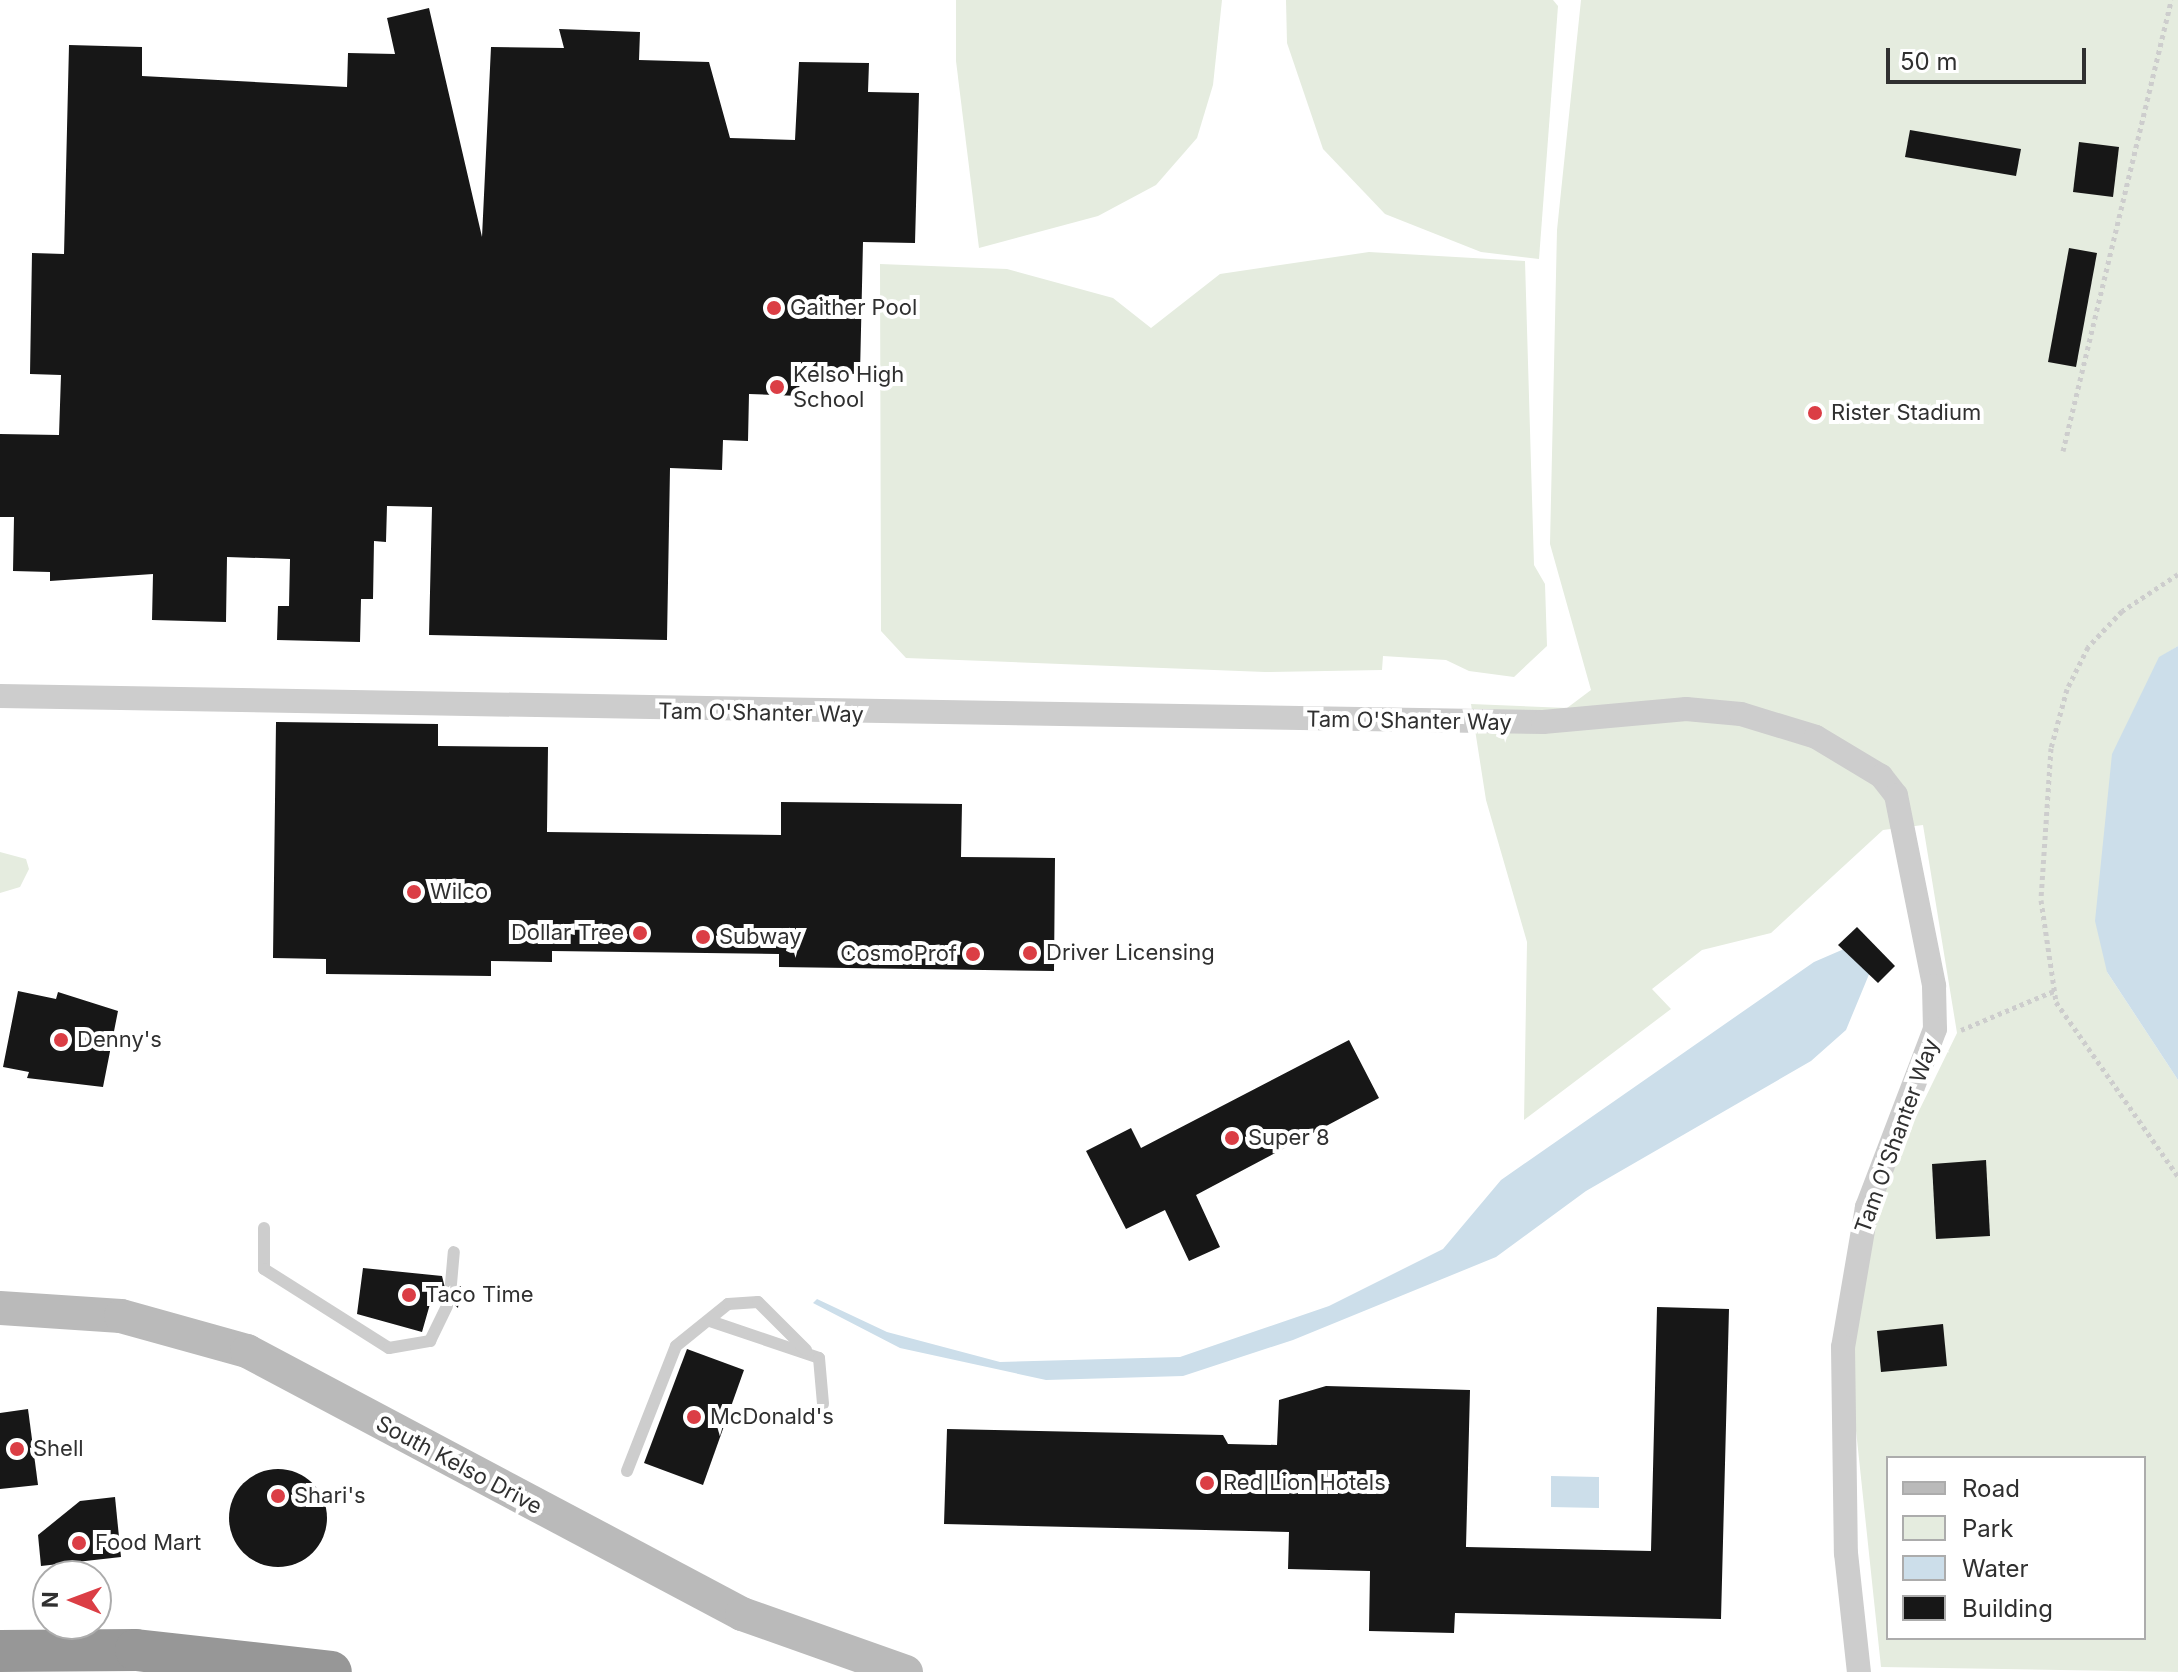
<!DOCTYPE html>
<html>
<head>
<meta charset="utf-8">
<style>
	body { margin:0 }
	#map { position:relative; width:2178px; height:1672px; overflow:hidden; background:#fff; font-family:Inter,sans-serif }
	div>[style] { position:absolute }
	.green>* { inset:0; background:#e5ecdf }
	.water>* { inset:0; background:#ccdeea }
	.building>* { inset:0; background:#171717 }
	.round { border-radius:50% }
	.path>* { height:5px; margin-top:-2.5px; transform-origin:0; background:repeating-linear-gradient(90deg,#cdcdcd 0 4px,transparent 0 8px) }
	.service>* { height:12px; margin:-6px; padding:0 6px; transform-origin:6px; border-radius:6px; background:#cdcdcd }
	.minor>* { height:24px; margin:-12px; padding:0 12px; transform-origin:12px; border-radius:12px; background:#cdcdcd }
	.secondary>* { height:34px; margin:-17px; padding:0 17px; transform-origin:17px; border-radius:17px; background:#bababa }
	.motorway>* { height:42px; margin:-21px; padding:0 21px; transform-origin:21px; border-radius:21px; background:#979797 }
	.dots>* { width:22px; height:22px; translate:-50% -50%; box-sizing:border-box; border:4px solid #fff; border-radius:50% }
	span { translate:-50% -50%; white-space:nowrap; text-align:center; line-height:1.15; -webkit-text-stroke:8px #fff; paint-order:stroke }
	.poi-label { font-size:22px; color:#303030 }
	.left { translate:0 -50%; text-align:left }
	.right { translate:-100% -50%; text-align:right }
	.street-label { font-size:22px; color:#303030 }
	.legend { position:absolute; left:1886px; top:1456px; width:260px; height:184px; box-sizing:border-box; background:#fff; border:2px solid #acacac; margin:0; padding:10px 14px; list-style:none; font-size:24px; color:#303030 }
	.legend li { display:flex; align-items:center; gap:16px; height:40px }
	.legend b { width:40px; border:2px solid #acacac }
	.north { position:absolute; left:32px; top:1560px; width:80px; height:80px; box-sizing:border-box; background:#fff; border:2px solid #acacac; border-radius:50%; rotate:271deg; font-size:22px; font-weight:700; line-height:32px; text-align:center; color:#303030 }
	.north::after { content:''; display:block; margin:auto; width:28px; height:36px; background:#db3e45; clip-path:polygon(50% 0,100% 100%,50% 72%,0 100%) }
	.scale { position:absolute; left:1886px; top:48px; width:200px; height:36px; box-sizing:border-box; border:4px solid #303030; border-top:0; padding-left:10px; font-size:24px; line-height:28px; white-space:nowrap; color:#303030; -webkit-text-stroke:6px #fff; paint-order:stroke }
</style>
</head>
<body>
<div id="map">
	<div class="green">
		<div style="clip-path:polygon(956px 0,1222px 0,1213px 85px,1197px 138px,1156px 185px,1098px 216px,979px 248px,956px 61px)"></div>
		<div style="clip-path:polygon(1286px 0,1553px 0,1558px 6px,1539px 259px,1481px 252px,1385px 214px,1323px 149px,1287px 43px)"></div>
		<div style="clip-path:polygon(evenodd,1581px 0,2178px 0,2178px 646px,2159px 658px,2107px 972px,2178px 1080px,2178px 1672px,1881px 1667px,1855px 1421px,1855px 1298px,1889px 1172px,1957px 1033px,1923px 825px,1883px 830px,1771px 933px,1702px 950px,1652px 989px,1671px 1009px,1524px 1120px,1527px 942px,1486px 800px,1471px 704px,1567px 708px,1591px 690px,1550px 544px,1557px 230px,1581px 0,1888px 1458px,2144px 1458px,2144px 1638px,1888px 1638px,1888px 1458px)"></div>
		<div style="clip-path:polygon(1369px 252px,1525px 261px,1534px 565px,1545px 584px,1547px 646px,1514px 677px,1469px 671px,1446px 660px,1383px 656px,1382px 670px,1265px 672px,906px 658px,881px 631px,880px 264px,1007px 269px,1113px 298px,1151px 328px,1220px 274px)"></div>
		<div style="clip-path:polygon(0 852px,26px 859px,29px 869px,20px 887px,0 893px)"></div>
	</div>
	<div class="water">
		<div style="clip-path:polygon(2178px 646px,2178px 1080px,2107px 972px,2095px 921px,2112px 754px,2159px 657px)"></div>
		<div style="clip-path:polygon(1844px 949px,1870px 972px,1846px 1030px,1811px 1061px,1586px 1191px,1496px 1257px,1293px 1340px,1183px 1376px,1046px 1380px,900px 1348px,813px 1303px,817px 1299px,887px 1332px,1000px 1362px,1180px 1357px,1329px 1306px,1443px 1249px,1501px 1180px,1814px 962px)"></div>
		<div style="clip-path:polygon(1551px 1476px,1599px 1477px,1599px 1508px,1551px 1507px)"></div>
	</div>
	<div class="building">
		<div style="clip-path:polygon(429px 8px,482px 237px,491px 47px,564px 48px,559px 29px,640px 32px,639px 60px,709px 62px,730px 138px,795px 140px,799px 62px,869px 63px,868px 92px,919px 93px,915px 243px,863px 242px,860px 374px,800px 373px,799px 396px,749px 394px,748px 441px,723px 440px,722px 470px,670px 468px,667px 640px,429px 635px,432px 507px,387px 506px,386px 542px,374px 541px,373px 599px,361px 599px,360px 642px,277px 640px,278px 606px,289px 606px,290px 559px,227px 557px,226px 622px,152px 620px,153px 574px,50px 581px,50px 572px,13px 571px,14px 517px,0 517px,0 434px,59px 435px,61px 375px,30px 374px,32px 253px,64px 254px,69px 45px,142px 47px,142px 76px,347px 87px,348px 53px,395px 54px,387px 18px)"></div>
		<div style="clip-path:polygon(1910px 130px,2021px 149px,2016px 176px,1905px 157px)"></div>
		<div style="clip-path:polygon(2079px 142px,2119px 147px,2113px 197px,2073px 192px)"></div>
		<div style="clip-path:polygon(2069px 248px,2097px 253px,2076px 367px,2048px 362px)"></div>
		<div style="clip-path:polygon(276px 722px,438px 724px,438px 746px,548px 747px,547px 832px,781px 835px,781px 802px,962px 804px,961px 857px,1055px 858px,1054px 971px,779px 967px,779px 954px,552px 951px,552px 962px,491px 961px,491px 976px,326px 974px,326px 959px,273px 958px)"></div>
		<div style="clip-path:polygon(1857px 927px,1895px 966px,1878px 983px,1838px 945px)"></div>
		<div style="clip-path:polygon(18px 991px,56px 999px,58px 992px,118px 1011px,103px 1087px,27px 1078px,29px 1072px,3px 1067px)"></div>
		<div style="clip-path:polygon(1349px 1040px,1379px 1098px,1196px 1195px,1220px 1247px,1189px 1261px,1165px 1210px,1126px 1229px,1086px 1151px,1131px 1128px,1141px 1148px)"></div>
		<div style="clip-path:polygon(1986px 1160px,1990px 1236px,1936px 1239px,1932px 1164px)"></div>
		<div style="clip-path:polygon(363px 1268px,442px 1276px,446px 1292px,461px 1286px,458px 1308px,447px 1297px,430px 1304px,422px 1332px,357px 1314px)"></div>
		<div style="clip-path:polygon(1657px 1307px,1729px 1309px,1721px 1619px,1455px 1613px,1454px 1633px,1369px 1631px,1370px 1571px,1288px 1569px,1289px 1532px,944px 1524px,947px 1429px,1223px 1435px,1228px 1444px,1277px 1445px,1279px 1400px,1326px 1386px,1470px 1390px,1466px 1547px,1651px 1551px)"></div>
		<div style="clip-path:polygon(1943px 1324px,1947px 1366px,1881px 1372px,1877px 1331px)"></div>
		<div style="clip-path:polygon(687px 1349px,744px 1370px,703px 1485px,644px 1463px)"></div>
		<div style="clip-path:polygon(28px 1409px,38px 1485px,0 1489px,0 1413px)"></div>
		<div class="round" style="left:229px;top:1469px;width:98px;height:98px"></div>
		<div style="clip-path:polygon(115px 1497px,121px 1557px,41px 1566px,38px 1535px,80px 1501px)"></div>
	</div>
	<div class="path">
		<div style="left:2063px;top:451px;width:464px;rotate:-76.5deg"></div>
		<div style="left:2178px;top:574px;width:67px;rotate:146.5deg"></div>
		<div style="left:2122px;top:611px;width:50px;rotate:133.4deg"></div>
		<div style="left:2088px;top:647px;width:47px;rotate:116.6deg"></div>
		<div style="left:2067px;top:689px;width:61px;rotate:105.2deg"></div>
		<div style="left:2051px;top:748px;width:152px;rotate:93.8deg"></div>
		<div style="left:2041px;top:900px;width:103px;rotate:81.6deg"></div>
		<div style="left:2056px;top:1002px;width:213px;rotate:55deg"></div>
		<div style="left:1961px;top:1030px;width:101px;rotate:-22.8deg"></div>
	</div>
	<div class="service">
		<div style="left:264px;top:1228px;width:41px;rotate:90deg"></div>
		<div style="left:264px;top:1269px;width:148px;rotate:32.3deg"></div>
		<div style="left:389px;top:1348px;width:42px;rotate:-9.7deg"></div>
		<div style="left:430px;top:1341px;width:39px;rotate:-64deg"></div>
		<div style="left:451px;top:1284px;width:32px;rotate:-85deg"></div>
		<div style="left:710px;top:1321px;width:115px;rotate:18.7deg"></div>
		<div style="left:819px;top:1358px;width:46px;rotate:85deg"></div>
		<div style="left:627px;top:1471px;width:134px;rotate:-68.6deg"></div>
		<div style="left:676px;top:1346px;width:67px;rotate:-38.9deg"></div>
		<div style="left:728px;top:1304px;width:30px;rotate:-4deg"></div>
		<div style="left:758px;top:1302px;width:68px;rotate:45deg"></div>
	</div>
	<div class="minor">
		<div style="left:0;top:696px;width:1543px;rotate:0.97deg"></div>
		<div style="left:1543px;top:722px;width:144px;rotate:-5.2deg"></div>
		<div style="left:1686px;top:709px;width:55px;rotate:5.2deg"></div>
		<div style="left:1741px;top:714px;width:78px;rotate:17deg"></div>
		<div style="left:1816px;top:737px;width:76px;rotate:31deg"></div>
		<div style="left:1881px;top:776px;width:24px;rotate:52deg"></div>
		<div style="left:1896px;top:795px;width:195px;rotate:78.7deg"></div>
		<div style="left:1934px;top:986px;width:43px;rotate:88.7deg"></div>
		<div style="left:1935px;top:1029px;width:191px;rotate:110.9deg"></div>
		<div style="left:1867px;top:1207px;width:142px;rotate:99.7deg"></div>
		<div style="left:1843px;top:1347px;width:206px;rotate:89.2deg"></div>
		<div style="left:1846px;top:1553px;width:120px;rotate:83.8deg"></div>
	</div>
	<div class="secondary">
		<div style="left:0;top:1308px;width:121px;rotate:3.8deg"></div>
		<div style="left:121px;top:1316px;width:131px;rotate:15.5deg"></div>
		<div style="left:247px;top:1351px;width:561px;rotate:27.98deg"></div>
		<div style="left:742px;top:1614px;width:174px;rotate:19.5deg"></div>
	</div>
	<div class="motorway">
		<div style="left:0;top:1651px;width:136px;rotate:-0.4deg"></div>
		<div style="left:136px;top:1650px;width:196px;rotate:6.4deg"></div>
	</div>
	<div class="dots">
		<div style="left:774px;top:308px;background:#db3e45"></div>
		<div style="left:777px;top:387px;background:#db3e45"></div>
		<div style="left:1815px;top:413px;background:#db3e45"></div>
		<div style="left:414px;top:892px;background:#db3e45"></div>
		<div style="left:640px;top:933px;background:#db3e45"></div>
		<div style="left:703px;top:937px;background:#db3e45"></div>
		<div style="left:1030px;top:953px;background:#db3e45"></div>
		<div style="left:973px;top:954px;background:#db3e45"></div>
		<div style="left:61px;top:1040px;background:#db3e45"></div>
		<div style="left:1232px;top:1138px;background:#db3e45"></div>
		<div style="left:409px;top:1295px;background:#db3e45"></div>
		<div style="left:694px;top:1417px;background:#db3e45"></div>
		<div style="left:17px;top:1449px;background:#db3e45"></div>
		<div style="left:1207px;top:1483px;background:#db3e45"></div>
		<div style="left:278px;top:1496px;background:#db3e45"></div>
		<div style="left:79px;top:1543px;background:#db3e45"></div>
	</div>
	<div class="poi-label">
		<span class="left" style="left:790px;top:308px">Gaither Pool</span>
		<span class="left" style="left:793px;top:387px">Kelso High<br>School</span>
		<span class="left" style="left:1831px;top:413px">Rister Stadium</span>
		<span class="left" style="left:430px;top:892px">Wilco</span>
		<span class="right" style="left:624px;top:933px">Dollar Tree</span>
		<span class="left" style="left:719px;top:937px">Subway</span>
		<span class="left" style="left:1046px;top:953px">Driver Licensing</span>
		<span class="right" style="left:957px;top:954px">CosmoProf</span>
		<span class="left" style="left:77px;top:1040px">Denny's</span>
		<span class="left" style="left:1248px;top:1138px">Super 8</span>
		<span class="left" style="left:425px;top:1295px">Taco Time</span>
		<span class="left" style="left:710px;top:1417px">McDonald's</span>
		<span class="left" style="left:33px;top:1449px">Shell</span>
		<span class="left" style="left:1223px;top:1483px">Red Lion Hotels</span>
		<span class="left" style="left:294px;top:1496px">Shari's</span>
		<span class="left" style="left:95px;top:1543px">Food Mart</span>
	</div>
	<div class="street-label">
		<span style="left:761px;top:713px;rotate:1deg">Tam O'Shanter Way</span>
		<span style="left:1409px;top:721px;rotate:1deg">Tam O'Shanter Way</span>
		<span style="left:1897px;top:1136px;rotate:-70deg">Tam O'Shanter Way</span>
		<span style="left:459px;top:1465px;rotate:28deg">South Kelso Drive</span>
	</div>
	<ul class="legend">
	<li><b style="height:10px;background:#bababa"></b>Road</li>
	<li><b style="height:22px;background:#e5ecdf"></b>Park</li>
	<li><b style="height:22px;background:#ccdeea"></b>Water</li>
	<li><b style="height:22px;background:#171717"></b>Building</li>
	</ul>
	<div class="north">N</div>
	<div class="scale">50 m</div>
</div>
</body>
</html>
